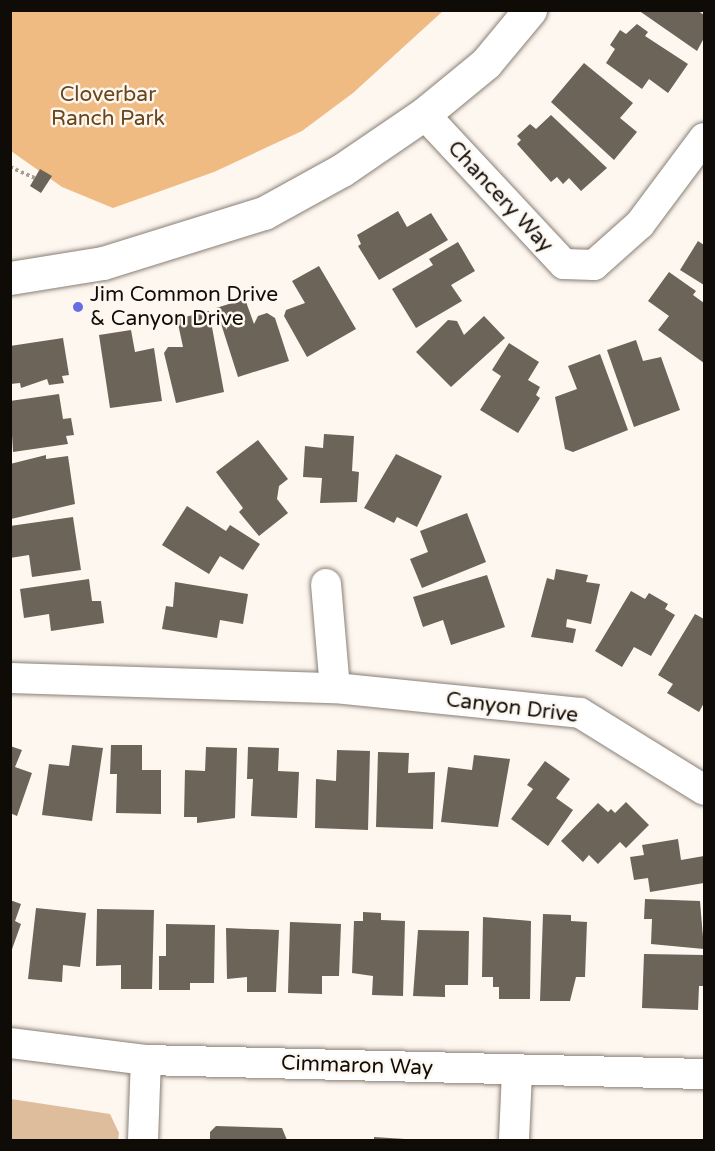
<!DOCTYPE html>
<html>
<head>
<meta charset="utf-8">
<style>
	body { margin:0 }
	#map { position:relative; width:715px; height:1151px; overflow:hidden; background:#fdf7f0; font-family:"Varela Round",sans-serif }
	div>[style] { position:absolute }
	.green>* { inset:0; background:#debd9c }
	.forest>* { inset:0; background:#f0bb83 }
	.building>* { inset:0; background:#6c6359 }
	.path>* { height:4px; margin-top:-2px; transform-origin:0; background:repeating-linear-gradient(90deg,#a49f99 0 3px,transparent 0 6px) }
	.roads { filter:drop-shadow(0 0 2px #897f75) drop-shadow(0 0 2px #897f75) }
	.minor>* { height:30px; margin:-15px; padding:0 15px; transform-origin:15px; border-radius:15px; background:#fff }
	.tertiary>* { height:33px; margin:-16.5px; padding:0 16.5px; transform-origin:16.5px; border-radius:16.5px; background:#fff }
	.dots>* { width:16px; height:16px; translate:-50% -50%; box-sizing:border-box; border:3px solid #fdf7f0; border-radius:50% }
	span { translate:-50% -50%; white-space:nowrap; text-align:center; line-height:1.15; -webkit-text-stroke:5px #fdf7f0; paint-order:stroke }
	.park-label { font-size:21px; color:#68451b }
	.street-label { font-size:21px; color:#0f0c08 }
	.poi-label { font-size:21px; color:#0f0c08 }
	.left { translate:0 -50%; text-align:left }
	.frame { position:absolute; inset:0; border:12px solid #0f0c08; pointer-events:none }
</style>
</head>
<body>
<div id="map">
	<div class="green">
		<div style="clip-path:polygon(11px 1099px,110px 1114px,119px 1133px,118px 1140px,11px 1140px)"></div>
	</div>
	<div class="forest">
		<div style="clip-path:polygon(11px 11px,443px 11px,353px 93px,302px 131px,214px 172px,113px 208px,62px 187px,11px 151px)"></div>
	</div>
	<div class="building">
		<div style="clip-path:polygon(638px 10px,697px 10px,704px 15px,704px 38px,697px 51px)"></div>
		<div style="clip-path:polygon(637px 24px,648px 32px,645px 36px,688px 64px,668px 93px,649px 79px,642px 89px,606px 63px,615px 49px,610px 45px,620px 30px,626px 34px)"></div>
		<div style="clip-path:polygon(584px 63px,633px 103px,620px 118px,637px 132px,614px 160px,551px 102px)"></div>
		<div style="clip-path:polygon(551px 115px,607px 168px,581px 191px,569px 178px,563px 184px,557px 177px,551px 182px,517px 144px,521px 140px,517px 136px,530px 124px,536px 129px)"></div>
		<div style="clip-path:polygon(40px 169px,52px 176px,41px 193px,30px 186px)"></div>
		<div style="clip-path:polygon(398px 211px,407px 227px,431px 213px,448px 240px,379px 280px,358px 246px,361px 244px,357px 235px)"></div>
		<div style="clip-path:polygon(698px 241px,704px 245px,704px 285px,680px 270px)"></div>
		<div style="clip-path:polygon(458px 242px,475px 271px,451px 285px,462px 301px,416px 328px,392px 289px,433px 265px,429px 259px)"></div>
		<div style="clip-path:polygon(319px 266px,356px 329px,307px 357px,284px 316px,286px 310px,305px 303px,292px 281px)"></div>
		<div style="clip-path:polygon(669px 272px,696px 291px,693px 295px,704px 303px,704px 363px,658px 330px,669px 316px,648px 301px)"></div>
		<div style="clip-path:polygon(245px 299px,254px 324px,258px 316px,267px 313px,275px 318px,289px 361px,238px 377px,216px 308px)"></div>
		<div style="clip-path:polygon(209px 311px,224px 392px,176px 403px,164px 353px,168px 347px,183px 347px,177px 319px)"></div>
		<div style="clip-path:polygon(484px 316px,505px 338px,451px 387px,416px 352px,448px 320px,457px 321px,464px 335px)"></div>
		<div style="clip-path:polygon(131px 330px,135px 352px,154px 348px,162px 401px,110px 408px,99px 335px)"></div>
		<div style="clip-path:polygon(63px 338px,69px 375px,62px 376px,64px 383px,49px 385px,47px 379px,21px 388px,20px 383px,10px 384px,10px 346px)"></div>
		<div style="clip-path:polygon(636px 340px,643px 361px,661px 357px,680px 410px,634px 427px,607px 350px)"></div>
		<div style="clip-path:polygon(509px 343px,539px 362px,528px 380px,540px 387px,536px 395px,540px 398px,518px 433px,480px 410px,501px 376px,492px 370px)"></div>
		<div style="clip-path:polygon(600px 354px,628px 430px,573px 452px,565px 449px,555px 397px,577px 389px,568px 366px)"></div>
		<div style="clip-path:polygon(59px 394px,63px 419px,71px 418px,74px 435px,66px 436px,68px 444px,13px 452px,10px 401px)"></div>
		<div style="clip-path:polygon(324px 434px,354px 436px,352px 471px,359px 472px,357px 502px,320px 503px,322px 478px,303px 477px,305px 446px,323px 448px)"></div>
		<div style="clip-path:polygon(258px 440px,288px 479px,279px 486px,277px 499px,288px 513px,259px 536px,239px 512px,243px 508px,216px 472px)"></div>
		<div style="clip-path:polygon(396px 454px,442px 476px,417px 527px,397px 517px,394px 523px,364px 508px)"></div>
		<div style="clip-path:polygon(46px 455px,46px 459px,68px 456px,75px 504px,11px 519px,10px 464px)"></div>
		<div style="clip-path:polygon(187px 506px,226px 531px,230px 525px,260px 544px,243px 570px,220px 556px,209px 574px,162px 545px)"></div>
		<div style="clip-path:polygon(467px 513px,486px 562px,422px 588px,410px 559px,428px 552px,420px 531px)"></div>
		<div style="clip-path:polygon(73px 517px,81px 570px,32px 577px,29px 555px,10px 558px,10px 526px)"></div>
		<div style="clip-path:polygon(556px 569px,588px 575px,586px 582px,600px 584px,591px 624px,567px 619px,566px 627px,576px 629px,573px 643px,531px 637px,547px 578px,554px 580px)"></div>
		<div style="clip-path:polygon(487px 575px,505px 627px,451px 645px,443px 620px,423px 627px,413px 597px)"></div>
		<div style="clip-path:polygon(89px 579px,92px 601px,101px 601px,104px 623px,51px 631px,49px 614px,24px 618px,20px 589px)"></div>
		<div style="clip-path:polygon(175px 582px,248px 594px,243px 624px,220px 620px,217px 638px,162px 629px,166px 606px,173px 607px)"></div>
		<div style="clip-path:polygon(631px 591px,645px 599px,649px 593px,668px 604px,665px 609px,675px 615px,651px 656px,634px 647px,622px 667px,595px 651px)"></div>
		<div style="clip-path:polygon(695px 614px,704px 619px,704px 703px,699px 712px,667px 693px,673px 684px,658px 675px)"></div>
		<div style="clip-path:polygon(72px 745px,103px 748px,92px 821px,42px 815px,49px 764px,69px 766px)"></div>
		<div style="clip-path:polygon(111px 745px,142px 745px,142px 770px,161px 770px,161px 814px,116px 813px,117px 774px,110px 774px)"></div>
		<div style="clip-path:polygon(10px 746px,22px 750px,15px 767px,32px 773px,17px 816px,10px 813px)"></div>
		<div style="clip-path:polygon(206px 747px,237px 748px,235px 818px,197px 823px,197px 817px,184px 817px,185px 770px,205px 771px)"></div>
		<div style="clip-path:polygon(248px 747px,279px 748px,278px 771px,299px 772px,297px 818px,251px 816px,253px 779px,247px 779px)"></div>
		<div style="clip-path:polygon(337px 750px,370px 751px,368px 830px,315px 828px,316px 779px,336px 781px)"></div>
		<div style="clip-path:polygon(378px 752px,409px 753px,408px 773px,435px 772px,433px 829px,376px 827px)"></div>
		<div style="clip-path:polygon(474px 755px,510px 759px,498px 827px,441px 822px,448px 767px,472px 770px)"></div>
		<div style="clip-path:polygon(545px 761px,570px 779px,556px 798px,573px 810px,548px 846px,511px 819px,533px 789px,527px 785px)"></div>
		<div style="clip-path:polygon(626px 802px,649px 825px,626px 848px,620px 842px,598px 864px,589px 855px,583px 862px,561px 841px,598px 803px,608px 812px,611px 809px,615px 813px)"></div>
		<div style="clip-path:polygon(678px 839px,681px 860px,704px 856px,704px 883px,650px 892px,648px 878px,634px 880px,630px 857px,644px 855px,642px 845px)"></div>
		<div style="clip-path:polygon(645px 899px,700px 901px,704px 949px,651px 944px,652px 919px,644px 919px)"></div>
		<div style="clip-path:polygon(10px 900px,21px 904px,15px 921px,21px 924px,11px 952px)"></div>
		<div style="clip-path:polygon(36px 908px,86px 913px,80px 967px,63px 965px,62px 982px,28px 979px)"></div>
		<div style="clip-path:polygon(97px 909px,154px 910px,152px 989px,121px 989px,121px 965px,96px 966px)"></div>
		<div style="clip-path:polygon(363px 912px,381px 913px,381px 920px,405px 921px,403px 996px,372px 995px,373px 976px,352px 973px,354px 921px,363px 921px)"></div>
		<div style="clip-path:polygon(543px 914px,571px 915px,571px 921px,587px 922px,585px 977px,576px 977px,570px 1001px,540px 1001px)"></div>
		<div style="clip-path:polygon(483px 917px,531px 921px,530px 999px,499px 999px,499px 987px,493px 987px,493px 977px,482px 977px)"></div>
		<div style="clip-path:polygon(290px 922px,341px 924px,339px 976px,322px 976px,322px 994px,288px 993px)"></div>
		<div style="clip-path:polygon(166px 924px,215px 925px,214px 983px,190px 983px,190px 990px,159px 990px,159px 956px,166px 956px)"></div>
		<div style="clip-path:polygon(226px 928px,279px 930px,276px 992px,247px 992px,247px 977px,227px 979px)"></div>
		<div style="clip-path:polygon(418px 930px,469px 931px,468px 985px,445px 985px,445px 997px,413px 996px)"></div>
		<div style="clip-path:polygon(644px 954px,704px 955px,704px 986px,699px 986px,698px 1010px,642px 1008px)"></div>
		<div style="clip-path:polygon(216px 1126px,282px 1128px,287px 1140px,210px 1140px,210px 1132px)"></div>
		<div style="clip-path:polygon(374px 1137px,405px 1139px,405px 1140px,374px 1140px)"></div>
	</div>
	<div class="path">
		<div style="left:10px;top:167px;width:27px;rotate:24deg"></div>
	</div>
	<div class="roads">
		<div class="minor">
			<div style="left:424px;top:114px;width:205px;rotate:47deg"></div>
			<div style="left:564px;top:264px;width:30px;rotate:2deg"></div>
			<div style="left:594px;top:265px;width:62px;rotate:-41.7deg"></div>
			<div style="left:640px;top:224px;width:107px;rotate:-53.3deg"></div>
			<div style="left:326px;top:584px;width:104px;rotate:85.1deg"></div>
			<div style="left:10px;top:678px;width:325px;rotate:1.8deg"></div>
			<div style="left:335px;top:688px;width:246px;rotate:5.8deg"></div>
			<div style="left:580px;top:713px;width:146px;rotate:31.8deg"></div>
			<div style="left:10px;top:1043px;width:137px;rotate:7.1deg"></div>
			<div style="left:146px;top:1060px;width:558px;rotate:1.44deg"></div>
			<div style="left:143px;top:1140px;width:80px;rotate:-87.9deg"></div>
			<div style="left:514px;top:1140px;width:69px;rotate:-87.5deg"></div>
		</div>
		<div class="tertiary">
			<div style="left:10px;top:278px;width:94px;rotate:-9.2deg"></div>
			<div style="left:103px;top:263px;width:169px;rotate:-17.3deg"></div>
			<div style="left:264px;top:213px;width:89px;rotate:-28.9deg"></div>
			<div style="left:342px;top:170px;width:99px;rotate:-34.3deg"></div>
			<div style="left:424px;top:114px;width:80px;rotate:-39.4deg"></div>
			<div style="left:486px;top:63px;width:69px;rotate:-50.3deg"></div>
		</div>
	</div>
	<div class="dots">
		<div style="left:78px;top:307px;background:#676be4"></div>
	</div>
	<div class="park-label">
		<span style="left:108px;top:107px">Cloverbar<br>Ranch Park</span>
	</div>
	<div class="street-label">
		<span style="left:500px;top:197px;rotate:47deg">Chancery Way</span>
		<span style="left:512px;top:708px;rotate:7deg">Canyon Drive</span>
		<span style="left:357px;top:1066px;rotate:2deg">Cimmaron Way</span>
	</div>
	<div class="poi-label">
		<span class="left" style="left:90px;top:307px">Jim Common Drive<br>&amp; Canyon Drive</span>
	</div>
	<div class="frame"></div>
</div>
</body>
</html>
